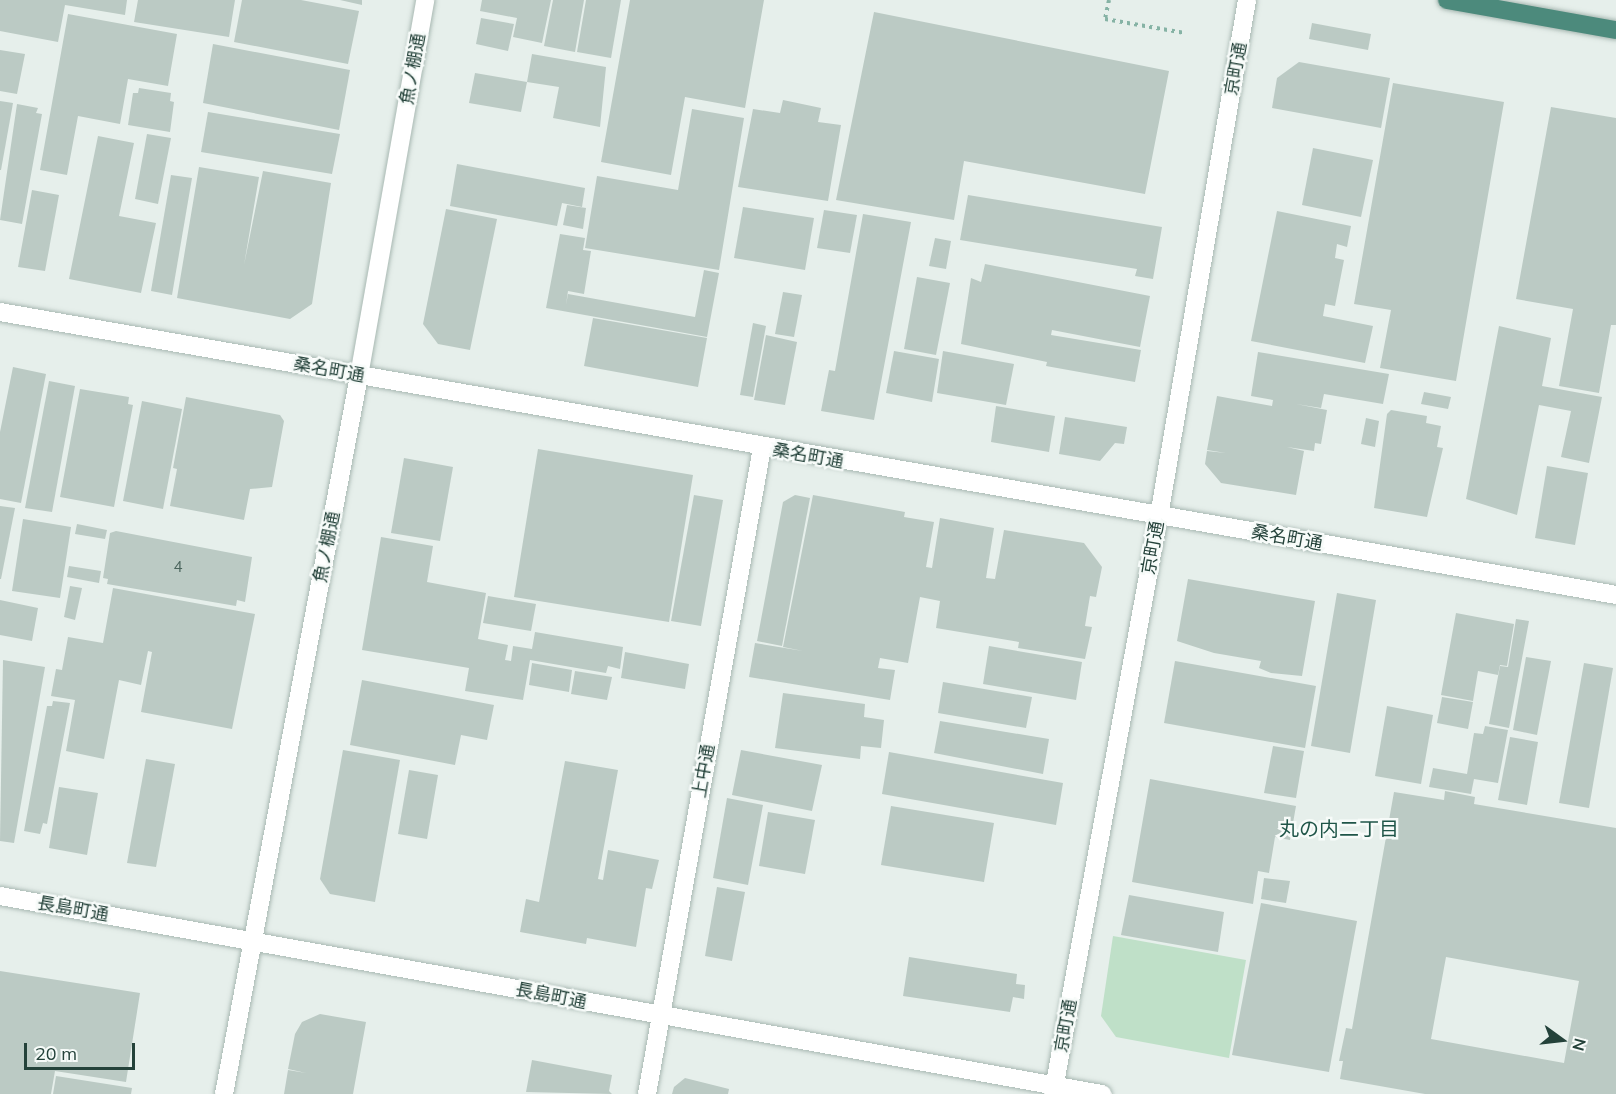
<!DOCTYPE html>
<html>
<head>
<meta charset="utf-8">
<style>
	body { margin:0 }
	#map { position:relative; width:1616px; height:1094px; overflow:hidden; background:#e6efeb; font-family:Mulish,"Noto Sans JP",sans-serif }
	div>[style] { position:absolute }
	.green>* { inset:0; background:#bfe0c8 }
	.building>* { inset:0; background:#bbcac4 }
	.path>* { height:4px; margin-top:-2px; transform-origin:0; background:repeating-linear-gradient(90deg,#86b3a5 0 3px,transparent 0 7.5px) }
	.roads { filter:drop-shadow(0 0 2px #a8b8b2) drop-shadow(0 0 2px #a8b8b2) }
	.minor>* { height:18px; margin:-9px; padding:0 9px; transform-origin:9px; border-radius:9px; background:#fff }
	.trunk>* { height:18px; margin:-9px; padding:0 9px; transform-origin:9px; border-radius:9px; background:#4c8a7c }
	span { translate:-50% -50%; white-space:nowrap; text-align:center; line-height:1.15; -webkit-text-stroke:5px #f7fbf9; paint-order:stroke }
	.number-label { font-size:15px; color:#4a645c }
	.number-label span { -webkit-text-stroke-width:0 }
	.street-label { font-size:18px; color:#24423a }
	.neighbourhood-label { font-size:20px; color:#1f5548 }
	.north { position:absolute; left:1532px; top:1010px; width:60px; height:60px; -webkit-text-stroke:4px #f7fbf9; paint-order:stroke; rotate:105deg; font-size:16px; font-weight:700; line-height:24px; text-align:center; color:#24423a }
	.north::after { content:''; display:block; margin:auto; width:21px; height:27px; background:#24423a; clip-path:polygon(50% 0,100% 100%,50% 72%,0 100%) }
	.scale { position:absolute; left:24px; top:1043px; width:111px; height:27px; box-sizing:border-box; border:3px solid #24423a; border-top:0; padding-left:8px; font-size:18px; line-height:21px; white-space:nowrap; color:#24423a; -webkit-text-stroke:4px #f7fbf9; paint-order:stroke }
</style>
</head>
<body>
<div id="map">
	<div class="green">
		<div style="clip-path:polygon(1113px 936px,1246px 960px,1229px 1058px,1116px 1037px,1101px 1016px)"></div>
	</div>
	<div class="building">
		<div style="clip-path:polygon(0 0,127px 0,125px 15px,65px 5px,58px 42px,0 31px)"></div>
		<div style="clip-path:polygon(138px 0,235px 0,229px 37px,134px 22px)"></div>
		<div style="clip-path:polygon(242px 0,301px 0,359px 11px,348px 64px,234px 42px)"></div>
		<div style="clip-path:polygon(340px 0,362px 0,362px 5px)"></div>
		<div style="clip-path:polygon(482px 0,551px 0,542px 43px,513px 37px,517px 18px,480px 11px)"></div>
		<div style="clip-path:polygon(553px 0,584px 0,575px 52px,544px 46px)"></div>
		<div style="clip-path:polygon(586px 0,621px 0,611px 58px,577px 52px)"></div>
		<div style="clip-path:polygon(630px 0,764px 0,745px 108px,685px 97px,671px 175px,601px 162px)"></div>
		<div style="clip-path:polygon(874px 12px,1169px 71px,1145px 194px,964px 161px,954px 220px,836px 200px)"></div>
		<div style="clip-path:polygon(68px 14px,177px 34px,168px 86px,128px 79px,120px 124px,78px 116px,67px 175px,40px 170px)"></div>
		<div style="clip-path:polygon(481px 18px,514px 24px,508px 51px,476px 44px)"></div>
		<div style="clip-path:polygon(1312px 23px,1371px 34px,1368px 50px,1309px 39px)"></div>
		<div style="clip-path:polygon(213px 44px,350px 70px,339px 130px,203px 103px)"></div>
		<div style="clip-path:polygon(0 50px,25px 54px,17px 94px,0 91px)"></div>
		<div style="clip-path:polygon(532px 54px,606px 67px,600px 127px,553px 118px,559px 87px,527px 82px)"></div>
		<div style="clip-path:polygon(1299px 62px,1390px 78px,1381px 128px,1272px 108px,1277px 78px)"></div>
		<div style="clip-path:polygon(475px 73px,527px 82px,521px 112px,469px 103px)"></div>
		<div style="clip-path:polygon(1393px 83px,1504px 102px,1456px 381px,1380px 368px,1391px 310px,1354px 304px)"></div>
		<div style="clip-path:polygon(139px 88px,171px 93px,170px 101px,174px 102px,170px 132px,128px 125px,133px 93px,138px 93px)"></div>
		<div style="clip-path:polygon(783px 100px,821px 108px,818px 122px,841px 125px,828px 201px,738px 187px,753px 109px,780px 113px)"></div>
		<div style="clip-path:polygon(0 101px,13px 103px,1px 170px,0 170px)"></div>
		<div style="clip-path:polygon(17px 104px,38px 108px,36px 113px,42px 114px,22px 224px,0 220px)"></div>
		<div style="clip-path:polygon(1551px 107px,1616px 118px,1616px 325px,1611px 325px,1599px 393px,1559px 386px,1573px 309px,1516px 299px)"></div>
		<div style="clip-path:polygon(692px 109px,744px 118px,719px 270px,585px 248px,597px 176px,678px 190px)"></div>
		<div style="clip-path:polygon(208px 112px,340px 134px,332px 174px,201px 152px)"></div>
		<div style="clip-path:polygon(147px 134px,171px 138px,158px 204px,135px 199px)"></div>
		<div style="clip-path:polygon(98px 136px,134px 143px,119px 216px,156px 223px,141px 293px,69px 279px)"></div>
		<div style="clip-path:polygon(1313px 148px,1373px 160px,1361px 217px,1302px 205px)"></div>
		<div style="clip-path:polygon(457px 164px,585px 188px,582px 207px,562px 203px,557px 226px,450px 206px)"></div>
		<div style="clip-path:polygon(199px 167px,259px 177px,244px 265px,263px 171px,331px 183px,312px 304px,290px 319px,177px 298px)"></div>
		<div style="clip-path:polygon(171px 175px,192px 178px,172px 295px,151px 291px)"></div>
		<div style="clip-path:polygon(32px 190px,59px 195px,45px 271px,18px 267px)"></div>
		<div style="clip-path:polygon(968px 195px,1162px 227px,1153px 279px,1135px 276px,1137px 269px,960px 240px)"></div>
		<div style="clip-path:polygon(567px 205px,586px 208px,583px 229px,563px 225px)"></div>
		<div style="clip-path:polygon(743px 207px,814px 218px,805px 270px,734px 258px)"></div>
		<div style="clip-path:polygon(446px 209px,497px 219px,470px 350px,438px 344px,423px 324px)"></div>
		<div style="clip-path:polygon(824px 210px,857px 215px,850px 253px,817px 248px)"></div>
		<div style="clip-path:polygon(1277px 211px,1351px 226px,1347px 247px,1337px 244px,1335px 258px,1344px 260px,1335px 306px,1325px 304px,1323px 316px,1373px 326px,1365px 363px,1251px 341px)"></div>
		<div style="clip-path:polygon(863px 214px,911px 222px,874px 420px,821px 411px,829px 370px,835px 371px)"></div>
		<div style="clip-path:polygon(560px 234px,585px 238px,583px 250px,591px 251px,584px 294px,568px 291px,566px 305px,568px 294px,695px 317px,704px 270px,719px 273px,707px 337px,546px 308px)"></div>
		<div style="clip-path:polygon(935px 238px,951px 241px,946px 269px,929px 266px)"></div>
		<div style="clip-path:polygon(985px 264px,1150px 296px,1140px 347px,1052px 330px,1051px 335px,1141px 350px,1135px 382px,1046px 366px,1047px 362px,961px 344px,971px 278px,981px 282px)"></div>
		<div style="clip-path:polygon(917px 277px,950px 283px,936px 355px,904px 349px)"></div>
		<div style="clip-path:polygon(783px 292px,802px 295px,794px 337px,775px 334px)"></div>
		<div style="clip-path:polygon(593px 318px,707px 338px,698px 387px,584px 366px)"></div>
		<div style="clip-path:polygon(753px 323px,766px 326px,753px 397px,740px 395px)"></div>
		<div style="clip-path:polygon(1499px 326px,1551px 338px,1542px 386px,1602px 397px,1589px 463px,1561px 457px,1571px 411px,1539px 405px,1517px 515px,1466px 499px)"></div>
		<div style="clip-path:polygon(766px 335px,797px 342px,785px 405px,754px 400px)"></div>
		<div style="clip-path:polygon(894px 351px,939px 359px,932px 402px,886px 393px)"></div>
		<div style="clip-path:polygon(943px 351px,1014px 364px,1006px 405px,937px 393px)"></div>
		<div style="clip-path:polygon(1258px 352px,1389px 374px,1383px 404px,1324px 394px,1321px 408px,1296px 404px,1327px 410px,1321px 444px,1315px 443px,1314px 451px,1287px 447px,1304px 451px,1296px 495px,1221px 483px,1205px 464px,1207px 451px,1226px 453px,1207px 450px,1217px 396px,1272px 406px,1273px 400px,1251px 396px)"></div>
		<div style="clip-path:polygon(13px 367px,46px 374px,21px 503px,0 499px,0 432px)"></div>
		<div style="clip-path:polygon(49px 381px,75px 386px,52px 512px,25px 508px)"></div>
		<div style="clip-path:polygon(80px 389px,129px 397px,128px 404px,133px 405px,114px 507px,60px 497px)"></div>
		<div style="clip-path:polygon(1424px 392px,1451px 397px,1448px 409px,1421px 404px)"></div>
		<div style="clip-path:polygon(186px 397px,280px 415px,284px 421px,272px 487px,250px 489px,244px 520px,170px 506px,177px 469px,173px 468px)"></div>
		<div style="clip-path:polygon(142px 401px,182px 409px,163px 509px,123px 501px)"></div>
		<div style="clip-path:polygon(996px 406px,1055px 416px,1049px 452px,991px 442px)"></div>
		<div style="clip-path:polygon(1391px 410px,1427px 416px,1426px 423px,1441px 426px,1437px 447px,1443px 448px,1427px 517px,1374px 508px,1387px 414px)"></div>
		<div style="clip-path:polygon(1065px 417px,1127px 427px,1124px 444px,1115px 443px,1100px 461px,1059px 454px)"></div>
		<div style="clip-path:polygon(1366px 418px,1379px 421px,1375px 447px,1361px 444px)"></div>
		<div style="clip-path:polygon(538px 449px,693px 475px,669px 622px,514px 597px)"></div>
		<div style="clip-path:polygon(404px 458px,453px 467px,440px 541px,391px 533px)"></div>
		<div style="clip-path:polygon(1547px 466px,1588px 473px,1575px 545px,1535px 538px)"></div>
		<div style="clip-path:polygon(694px 495px,723px 500px,701px 626px,671px 621px)"></div>
		<div style="clip-path:polygon(795px 495px,810px 498px,782px 646px,757px 641px,783px 502px)"></div>
		<div style="clip-path:polygon(813px 495px,905px 512px,904px 517px,934px 522px,926px 567px,932px 568px,940px 518px,994px 528px,986px 578px,995px 579px,1004px 530px,1084px 543px,1102px 567px,1096px 597px,1090px 596px,1085px 626px,1092px 627px,1085px 659px,1018px 648px,1019px 642px,936px 628px,940px 601px,920px 597px,908px 663px,880px 658px,878px 668px,895px 670px,890px 700px,749px 677px,755px 643px,803px 651px,783px 647px)"></div>
		<div style="clip-path:polygon(0 506px,15px 508px,1px 579px,0 579px)"></div>
		<div style="clip-path:polygon(23px 519px,71px 527px,60px 598px,12px 591px)"></div>
		<div style="clip-path:polygon(77px 524px,107px 530px,105px 539px,75px 534px)"></div>
		<div style="clip-path:polygon(116px 531px,252px 557px,245px 602px,237px 600px,236px 606px,107px 584px,108px 579px,103px 578px,110px 533px)"></div>
		<div style="clip-path:polygon(381px 537px,433px 546px,427px 582px,486px 593px,478px 639px,508px 645px,505px 660px,511px 661px,513px 646px,532px 649px,535px 632px,623px 647px,620px 669px,608px 666px,606px 673px,530px 660px,523px 700px,465px 691px,469px 668px,362px 650px)"></div>
		<div style="clip-path:polygon(69px 566px,101px 571px,99px 583px,67px 577px)"></div>
		<div style="clip-path:polygon(1188px 579px,1315px 601px,1302px 676px,1271px 673px,1259px 668px,1261px 661px,1214px 653px,1177px 641px)"></div>
		<div style="clip-path:polygon(70px 586px,82px 588px,75px 620px,64px 617px)"></div>
		<div style="clip-path:polygon(113px 588px,255px 614px,232px 729px,141px 712px,152px 652px,148px 651px,141px 685px,119px 680px,104px 759px,66px 751px,75px 700px,51px 696px,56px 669px,62px 670px,68px 637px,103px 643px)"></div>
		<div style="clip-path:polygon(1337px 593px,1376px 600px,1350px 753px,1311px 746px)"></div>
		<div style="clip-path:polygon(488px 596px,536px 604px,531px 631px,483px 623px)"></div>
		<div style="clip-path:polygon(0 600px,38px 608px,32px 641px,0 635px)"></div>
		<div style="clip-path:polygon(1456px 613px,1514px 624px,1507px 666px,1500px 665px,1498px 675px,1478px 671px,1473px 701px,1441px 695px)"></div>
		<div style="clip-path:polygon(1516px 619px,1529px 621px,1509px 728px,1489px 724px,1500px 666px,1508px 667px)"></div>
		<div style="clip-path:polygon(989px 646px,1082px 662px,1076px 700px,983px 684px)"></div>
		<div style="clip-path:polygon(625px 652px,689px 664px,685px 689px,621px 678px)"></div>
		<div style="clip-path:polygon(1526px 657px,1551px 661px,1537px 735px,1513px 730px)"></div>
		<div style="clip-path:polygon(3px 660px,45px 667px,14px 843px,0 841px)"></div>
		<div style="clip-path:polygon(1175px 661px,1316px 686px,1305px 748px,1164px 723px)"></div>
		<div style="clip-path:polygon(532px 663px,572px 670px,569px 692px,529px 685px)"></div>
		<div style="clip-path:polygon(1584px 663px,1613px 668px,1589px 808px,1559px 803px)"></div>
		<div style="clip-path:polygon(575px 671px,612px 677px,607px 700px,571px 694px)"></div>
		<div style="clip-path:polygon(362px 680px,494px 705px,487px 740px,461px 735px,455px 765px,350px 745px)"></div>
		<div style="clip-path:polygon(943px 682px,1032px 697px,1026px 728px,938px 713px)"></div>
		<div style="clip-path:polygon(783px 693px,865px 704px,864px 717px,884px 720px,881px 748px,861px 746px,860px 759px,775px 748px)"></div>
		<div style="clip-path:polygon(1442px 697px,1473px 702px,1468px 729px,1437px 723px)"></div>
		<div style="clip-path:polygon(53px 701px,70px 703px,47px 824px,43px 823px,40px 834px,24px 831px,47px 706px,52px 706px)"></div>
		<div style="clip-path:polygon(1387px 706px,1433px 715px,1421px 784px,1375px 776px)"></div>
		<div style="clip-path:polygon(940px 721px,1049px 739px,1043px 774px,934px 753px)"></div>
		<div style="clip-path:polygon(1485px 726px,1508px 730px,1498px 783px,1474px 779px,1471px 794px,1429px 787px,1433px 768px,1467px 774px,1474px 733px,1483px 734px)"></div>
		<div style="clip-path:polygon(1510px 737px,1538px 742px,1527px 805px,1498px 800px)"></div>
		<div style="clip-path:polygon(1273px 746px,1304px 751px,1296px 798px,1264px 793px)"></div>
		<div style="clip-path:polygon(343px 750px,400px 760px,375px 902px,330px 894px,320px 879px)"></div>
		<div style="clip-path:polygon(741px 750px,822px 765px,812px 811px,732px 795px)"></div>
		<div style="clip-path:polygon(889px 752px,1063px 783px,1056px 825px,882px 794px)"></div>
		<div style="clip-path:polygon(146px 759px,175px 764px,156px 867px,127px 863px)"></div>
		<div style="clip-path:polygon(565px 761px,618px 770px,598px 879px,603px 880px,608px 850px,659px 860px,652px 889px,646px 888px,636px 947px,587px 938px,586px 944px,520px 932px,526px 899px,539px 902px)"></div>
		<div style="clip-path:polygon(409px 770px,438px 775px,427px 839px,398px 834px)"></div>
		<div style="clip-path:polygon(1150px 779px,1296px 806px,1290px 840px,1275px 837px,1269px 873px,1258px 871px,1253px 904px,1132px 882px)"></div>
		<div style="clip-path:polygon(59px 787px,98px 793px,87px 855px,49px 848px)"></div>
		<div style="clip-path:polygon(evenodd,1445px 791px,1475px 797px,1474px 804px,1616px 828px,1616px 1094px,1425px 1094px,1340px 1079px,1343px 1061px,1339px 1061px,1346px 1028px,1352px 1029px,1394px 792px,1444px 800px,1445px 791px,1446px 957px,1579px 981px,1564px 1063px,1431px 1039px,1446px 957px)"></div>
		<div style="clip-path:polygon(727px 798px,763px 805px,748px 885px,713px 878px)"></div>
		<div style="clip-path:polygon(891px 806px,994px 823px,984px 882px,881px 865px)"></div>
		<div style="clip-path:polygon(768px 812px,815px 820px,805px 874px,759px 866px)"></div>
		<div style="clip-path:polygon(1264px 878px,1290px 881px,1286px 903px,1261px 899px)"></div>
		<div style="clip-path:polygon(717px 887px,745px 892px,732px 961px,705px 956px)"></div>
		<div style="clip-path:polygon(1129px 895px,1224px 912px,1218px 952px,1121px 935px)"></div>
		<div style="clip-path:polygon(1261px 903px,1357px 921px,1329px 1072px,1232px 1055px)"></div>
		<div style="clip-path:polygon(909px 957px,1017px 974px,1016px 984px,1025px 985px,1024px 999px,1013px 997px,1010px 1012px,903px 996px)"></div>
		<div style="clip-path:polygon(0 971px,140px 993px,126px 1082px,55px 1071px,51px 1094px,0 1094px)"></div>
		<div style="clip-path:polygon(320px 1014px,366px 1022px,353px 1094px,284px 1094px,288px 1070px,306px 1073px,288px 1069px,295px 1034px,302px 1022px)"></div>
		<div style="clip-path:polygon(532px 1060px,612px 1075px,609px 1091px,612px 1094px,526px 1092px)"></div>
		<div style="clip-path:polygon(56px 1076px,132px 1088px,131px 1094px,53px 1094px)"></div>
		<div style="clip-path:polygon(685px 1078px,729px 1089px,728px 1094px,672px 1094px,674px 1087px)"></div>
	</div>
	<div class="path">
		<div style="left:1109px;top:0;width:19px;rotate:102deg"></div>
		<div style="left:1105px;top:19px;width:81px;rotate:9.9deg"></div>
	</div>
	<div class="roads">
		<div class="minor">
			<div style="left:0;top:312px;width:1641px;rotate:9.93deg"></div>
			<div style="left:0;top:896px;width:1120px;rotate:10.19deg"></div>
			<div style="left:224px;top:1094px;width:731px;rotate:-79.35deg"></div>
			<div style="left:359px;top:376px;width:382px;rotate:-80deg"></div>
			<div style="left:647px;top:1094px;width:656px;rotate:-79.91deg"></div>
			<div style="left:1053px;top:1094px;width:588px;rotate:-79.61deg"></div>
			<div style="left:1159px;top:516px;width:523px;rotate:-80.32deg"></div>
		</div>
		<div class="trunk">
			<div style="left:1447px;top:0;width:172px;rotate:10.1deg"></div>
		</div>
	</div>
	<div class="number-label">
		<span style="left:178px;top:567px">4</span>
	</div>
	<div class="street-label">
		<span style="left:413px;top:69px;rotate:-80deg">魚ノ棚通</span>
		<span style="left:1236px;top:69px;rotate:-80deg">京町通</span>
		<span style="left:329px;top:370px;rotate:10deg">桑名町通</span>
		<span style="left:808px;top:456px;rotate:10deg">桑名町通</span>
		<span style="left:1287px;top:538px;rotate:10deg">桑名町通</span>
		<span style="left:327px;top:547px;rotate:-79deg">魚ノ棚通</span>
		<span style="left:1153px;top:548px;rotate:-80deg">京町通</span>
		<span style="left:704px;top:771px;rotate:-80deg">上中通</span>
		<span style="left:73px;top:909px;rotate:10deg">長島町通</span>
		<span style="left:551px;top:996px;rotate:11deg">長島町通</span>
		<span style="left:1066px;top:1026px;rotate:-80deg">京町通</span>
	</div>
	<div class="neighbourhood-label">
		<span style="left:1339px;top:828px">丸の内二丁目</span>
	</div>
	<div class="north">N</div>
	<div class="scale">20 m</div>
</div>
</body>
</html>
